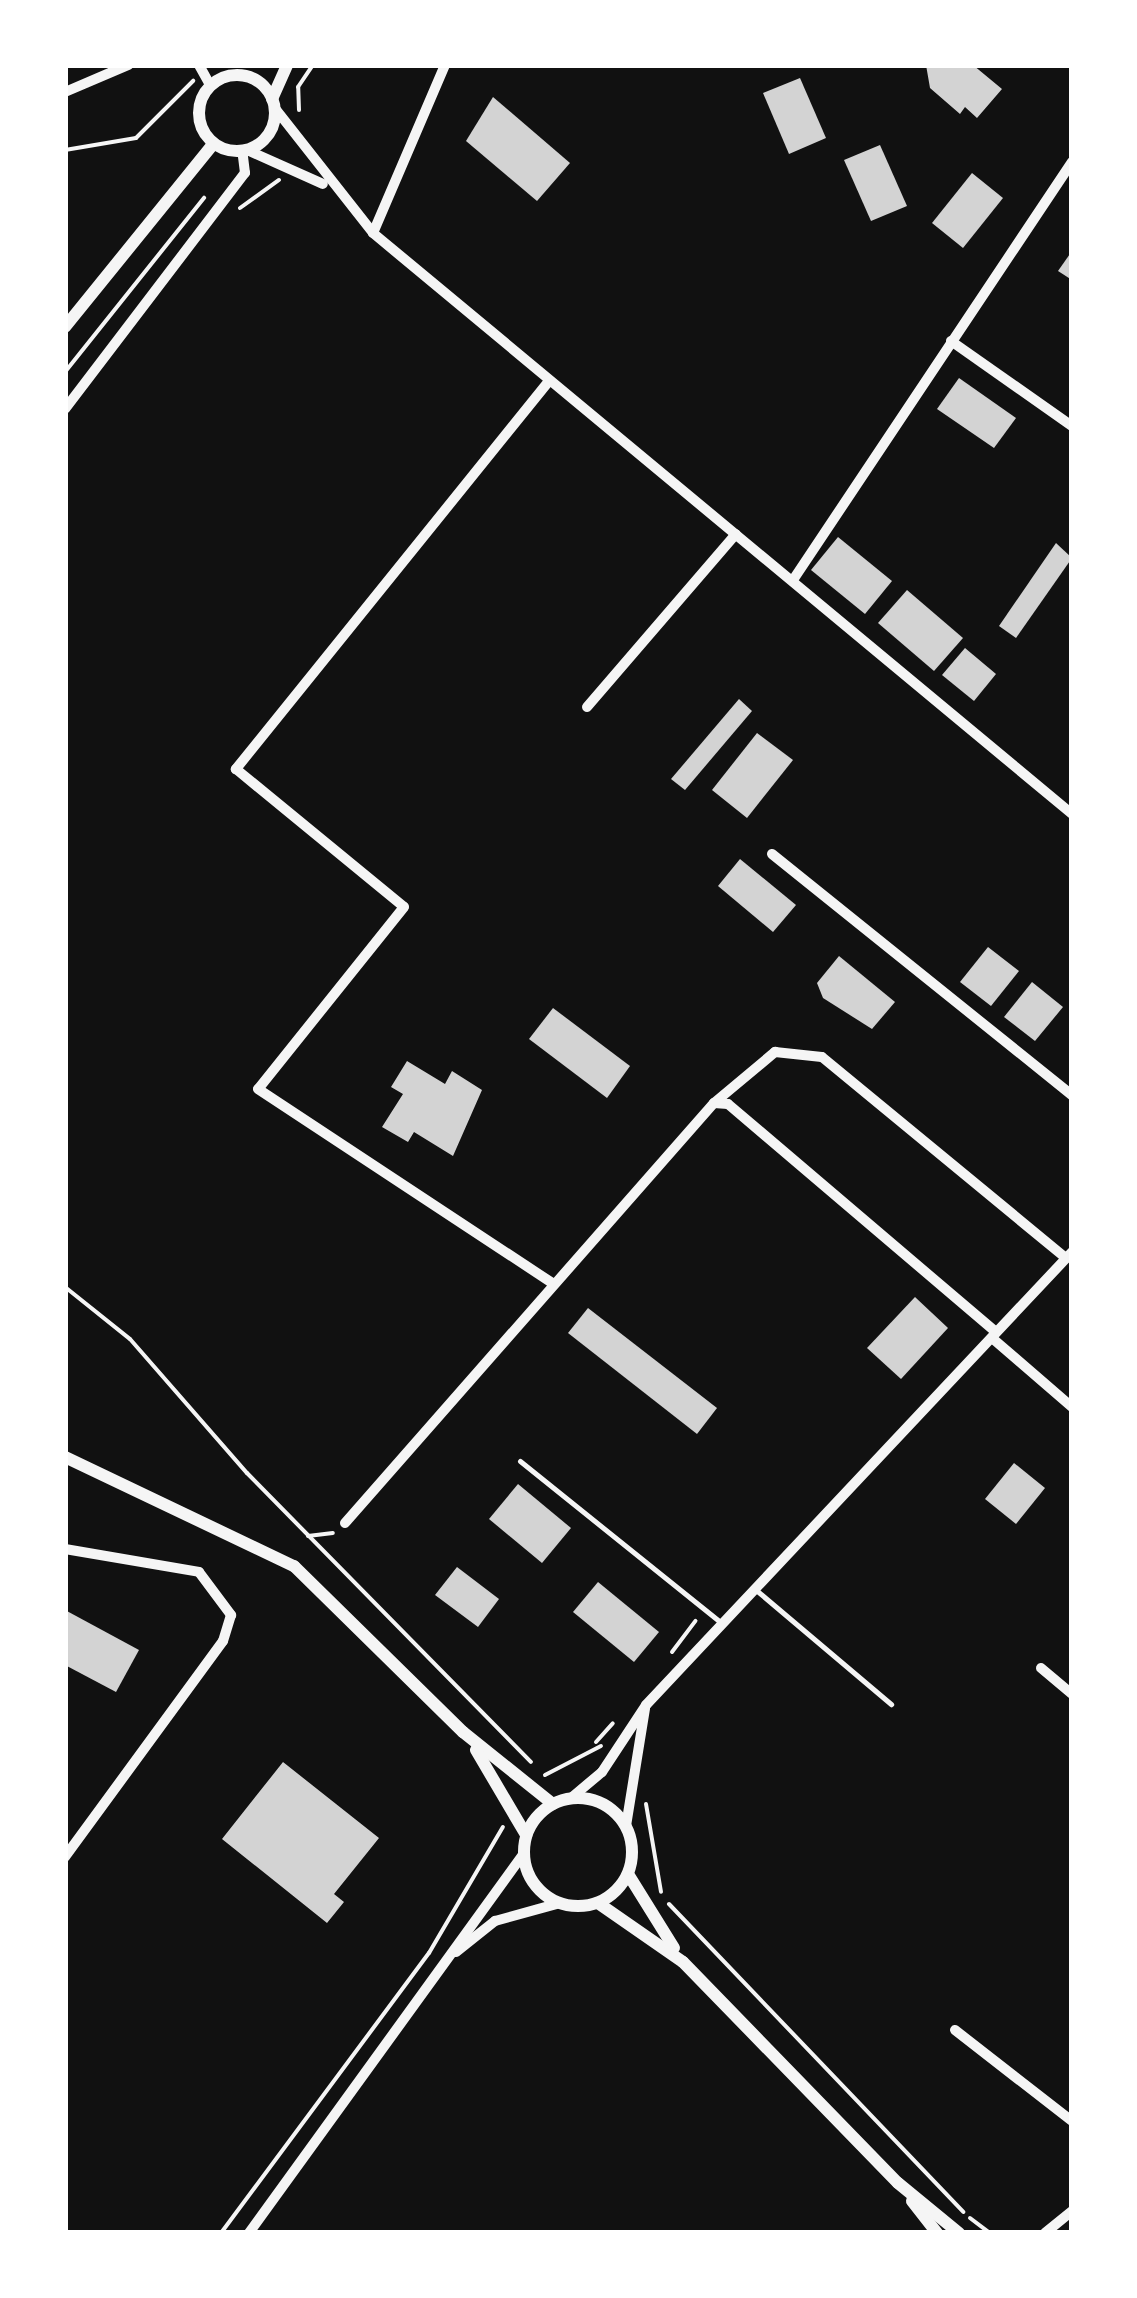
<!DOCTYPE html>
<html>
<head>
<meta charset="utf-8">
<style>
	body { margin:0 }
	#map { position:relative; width:1137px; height:2298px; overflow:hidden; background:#111; font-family:"PT Serif",serif }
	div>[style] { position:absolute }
	.building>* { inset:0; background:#d3d3d3 }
	.path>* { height:4px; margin:-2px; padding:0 2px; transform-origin:2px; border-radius:2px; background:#f5f5f5 }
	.service>* { height:5px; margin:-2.5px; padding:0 2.5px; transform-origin:2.5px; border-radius:2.5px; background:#f5f5f5 }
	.minor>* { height:10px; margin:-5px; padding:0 5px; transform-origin:5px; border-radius:5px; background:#f5f5f5 }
	.tertiary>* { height:12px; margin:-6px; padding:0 6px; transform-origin:6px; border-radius:6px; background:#f5f5f5 }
	.tertiary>.ring { margin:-6px; padding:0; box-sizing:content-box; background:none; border:12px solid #f5f5f5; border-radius:50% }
	span { translate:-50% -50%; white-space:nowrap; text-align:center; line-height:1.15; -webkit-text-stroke:9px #fff; paint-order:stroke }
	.frame { position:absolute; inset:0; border:68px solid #fff; pointer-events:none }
</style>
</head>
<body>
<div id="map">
	<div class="building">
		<div style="clip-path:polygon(926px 65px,973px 65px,1002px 89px,977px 118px,965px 107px,960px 114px,930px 88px)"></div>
		<div style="clip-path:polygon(800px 78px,826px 138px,789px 154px,763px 93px)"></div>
		<div style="clip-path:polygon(493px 97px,570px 163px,537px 201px,466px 141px)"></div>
		<div style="clip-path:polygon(880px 145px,907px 206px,871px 221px,844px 160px)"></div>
		<div style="clip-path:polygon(972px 173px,1003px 198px,963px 248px,932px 223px)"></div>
		<div style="clip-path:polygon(1072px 251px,1072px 280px,1058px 271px)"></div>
		<div style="clip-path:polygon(959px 378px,1016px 418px,994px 448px,937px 409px)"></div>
		<div style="clip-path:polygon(838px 537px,892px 581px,865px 614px,811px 570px)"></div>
		<div style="clip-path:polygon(1056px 543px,1072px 558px,1016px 638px,999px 626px)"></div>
		<div style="clip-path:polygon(907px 590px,963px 638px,934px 671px,878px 623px)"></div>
		<div style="clip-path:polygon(965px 648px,996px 674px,974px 701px,942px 675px)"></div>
		<div style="clip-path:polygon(739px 699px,752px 711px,685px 790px,671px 779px)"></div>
		<div style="clip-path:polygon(757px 733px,793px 760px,747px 818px,712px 790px)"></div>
		<div style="clip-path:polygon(740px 859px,796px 905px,773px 932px,718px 886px)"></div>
		<div style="clip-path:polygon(988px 947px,1019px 971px,991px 1006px,960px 982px)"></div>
		<div style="clip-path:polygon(839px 956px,895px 1002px,872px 1029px,823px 998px,817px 983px)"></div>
		<div style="clip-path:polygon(1032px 982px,1063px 1007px,1035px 1041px,1004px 1017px)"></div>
		<div style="clip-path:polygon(553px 1008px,630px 1066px,607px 1098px,529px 1039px)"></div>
		<div style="clip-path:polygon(407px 1061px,445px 1084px,452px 1071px,482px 1090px,453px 1156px,414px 1132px,408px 1142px,382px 1127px,403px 1094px,391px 1087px)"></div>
		<div style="clip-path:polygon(915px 1297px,948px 1328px,901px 1379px,867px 1348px)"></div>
		<div style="clip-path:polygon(588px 1308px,717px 1408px,697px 1434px,568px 1333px)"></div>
		<div style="clip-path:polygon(1014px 1463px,1045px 1488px,1016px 1524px,985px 1499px)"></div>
		<div style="clip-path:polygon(518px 1484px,571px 1528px,542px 1563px,489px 1519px)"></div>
		<div style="clip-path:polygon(457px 1567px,499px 1599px,478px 1627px,435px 1595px)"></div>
		<div style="clip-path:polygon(598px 1582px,659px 1632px,634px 1662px,573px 1612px)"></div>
		<div style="clip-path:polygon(65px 1610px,139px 1650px,116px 1692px,65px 1665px)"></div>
		<div style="clip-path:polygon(283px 1762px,379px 1838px,334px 1894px,344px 1902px,327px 1923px,222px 1839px)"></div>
	</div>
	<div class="path">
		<div style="left:299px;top:110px;width:23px;rotate:-92deg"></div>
		<div style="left:298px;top:87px;width:27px;rotate:-56deg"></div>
		<div style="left:65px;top:150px;width:72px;rotate:-9.6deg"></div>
		<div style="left:136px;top:138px;width:81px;rotate:-45deg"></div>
		<div style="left:240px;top:208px;width:48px;rotate:-35.7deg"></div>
		<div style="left:65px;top:372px;width:223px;rotate:-51.4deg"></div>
		<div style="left:65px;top:1287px;width:83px;rotate:38.7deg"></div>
		<div style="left:130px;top:1339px;width:178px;rotate:48.9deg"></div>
		<div style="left:247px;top:1473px;width:405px;rotate:45.5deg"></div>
		<div style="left:308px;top:1536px;width:25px;rotate:-7deg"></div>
		<div style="left:672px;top:1652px;width:39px;rotate:-53deg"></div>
		<div style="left:596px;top:1742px;width:25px;rotate:-48deg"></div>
		<div style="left:545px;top:1775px;width:63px;rotate:-27.4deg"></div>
		<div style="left:646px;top:1804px;width:89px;rotate:80.3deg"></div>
		<div style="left:669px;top:1904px;width:426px;rotate:46.3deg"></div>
		<div style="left:970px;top:2218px;width:25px;rotate:37deg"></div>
		<div style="left:221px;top:2233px;width:349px;rotate:-53.4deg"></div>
		<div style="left:429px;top:1953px;width:146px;rotate:-59.6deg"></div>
	</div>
	<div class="service">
		<div style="left:520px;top:1461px;width:257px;rotate:38.8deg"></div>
		<div style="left:756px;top:1590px;width:177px;rotate:40.2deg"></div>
	</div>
	<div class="minor">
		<div style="left:199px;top:65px;width:23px;rotate:61deg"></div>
		<div style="left:65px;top:92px;width:69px;rotate:-23.2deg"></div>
		<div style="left:274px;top:107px;width:160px;rotate:51.8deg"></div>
		<div style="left:373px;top:233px;width:909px;rotate:39.73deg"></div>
		<div style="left:247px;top:150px;width:83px;rotate:24.1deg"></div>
		<div style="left:373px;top:233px;width:183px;rotate:-66.8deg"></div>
		<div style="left:951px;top:341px;width:148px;rotate:35.1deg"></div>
		<div style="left:549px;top:381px;width:499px;rotate:128.9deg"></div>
		<div style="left:236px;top:769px;width:217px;rotate:39.4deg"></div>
		<div style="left:404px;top:907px;width:233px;rotate:128.7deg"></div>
		<div style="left:258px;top:1089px;width:352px;rotate:33.4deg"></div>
		<div style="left:65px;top:409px;width:297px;rotate:-52.7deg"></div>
		<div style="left:245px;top:173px;width:23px;rotate:-97deg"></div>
		<div style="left:793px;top:580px;width:503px;rotate:-56.28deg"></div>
		<div style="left:587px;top:707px;width:228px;rotate:-49.3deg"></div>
		<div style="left:772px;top:854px;width:385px;rotate:38.8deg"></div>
		<div style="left:714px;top:1103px;width:80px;rotate:-39.9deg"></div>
		<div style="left:775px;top:1052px;width:47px;rotate:6.1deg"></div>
		<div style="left:822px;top:1057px;width:316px;rotate:39.5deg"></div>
		<div style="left:992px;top:1338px;width:106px;rotate:40.8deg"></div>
		<div style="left:345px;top:1523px;width:559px;rotate:-48.7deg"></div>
		<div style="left:714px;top:1103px;width:14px;rotate:4deg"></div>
		<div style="left:728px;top:1104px;width:352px;rotate:40.4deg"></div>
		<div style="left:65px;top:1549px;width:136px;rotate:9.7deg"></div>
		<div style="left:199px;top:1572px;width:54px;rotate:53.3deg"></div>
		<div style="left:231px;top:1615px;width:27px;rotate:107deg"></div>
		<div style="left:223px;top:1641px;width:268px;rotate:126.2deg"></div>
		<div style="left:1041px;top:1668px;width:40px;rotate:40deg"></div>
		<div style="left:571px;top:1798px;width:40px;rotate:-40deg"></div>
		<div style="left:602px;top:1772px;width:80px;rotate:-56.7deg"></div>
		<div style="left:646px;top:1705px;width:622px;rotate:-46.76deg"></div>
		<div style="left:626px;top:1826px;width:119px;rotate:-80.8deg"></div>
		<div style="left:456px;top:1952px;width:50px;rotate:-38.5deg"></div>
		<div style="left:495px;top:1921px;width:67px;rotate:-15.5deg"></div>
		<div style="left:955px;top:2030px;width:148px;rotate:37.9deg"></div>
		<div style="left:249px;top:2233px;width:469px;rotate:-54.1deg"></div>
		<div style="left:1045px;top:2233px;width:35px;rotate:-39deg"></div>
	</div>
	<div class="tertiary">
		<div class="ring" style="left:199px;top:75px;width:64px;height:64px"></div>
		<div style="left:272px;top:99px;width:37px;rotate:-66deg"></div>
		<div style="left:65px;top:327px;width:235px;rotate:-51deg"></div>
		<div style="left:65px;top:1457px;width:254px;rotate:25.5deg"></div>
		<div style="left:294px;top:1566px;width:237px;rotate:44.5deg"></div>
		<div style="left:463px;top:1732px;width:115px;rotate:38.7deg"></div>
		<div style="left:476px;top:1750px;width:99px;rotate:59.5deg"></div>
		<div class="ring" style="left:524px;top:1798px;width:96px;height:96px"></div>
		<div style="left:628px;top:1874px;width:87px;rotate:58.1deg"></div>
		<div style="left:598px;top:1903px;width:103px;rotate:34.8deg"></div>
		<div style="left:683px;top:1962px;width:308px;rotate:45.8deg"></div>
		<div style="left:898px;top:2183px;width:79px;rotate:39.3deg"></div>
		<div style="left:912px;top:2201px;width:41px;rotate:52deg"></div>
	</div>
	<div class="frame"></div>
</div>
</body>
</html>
